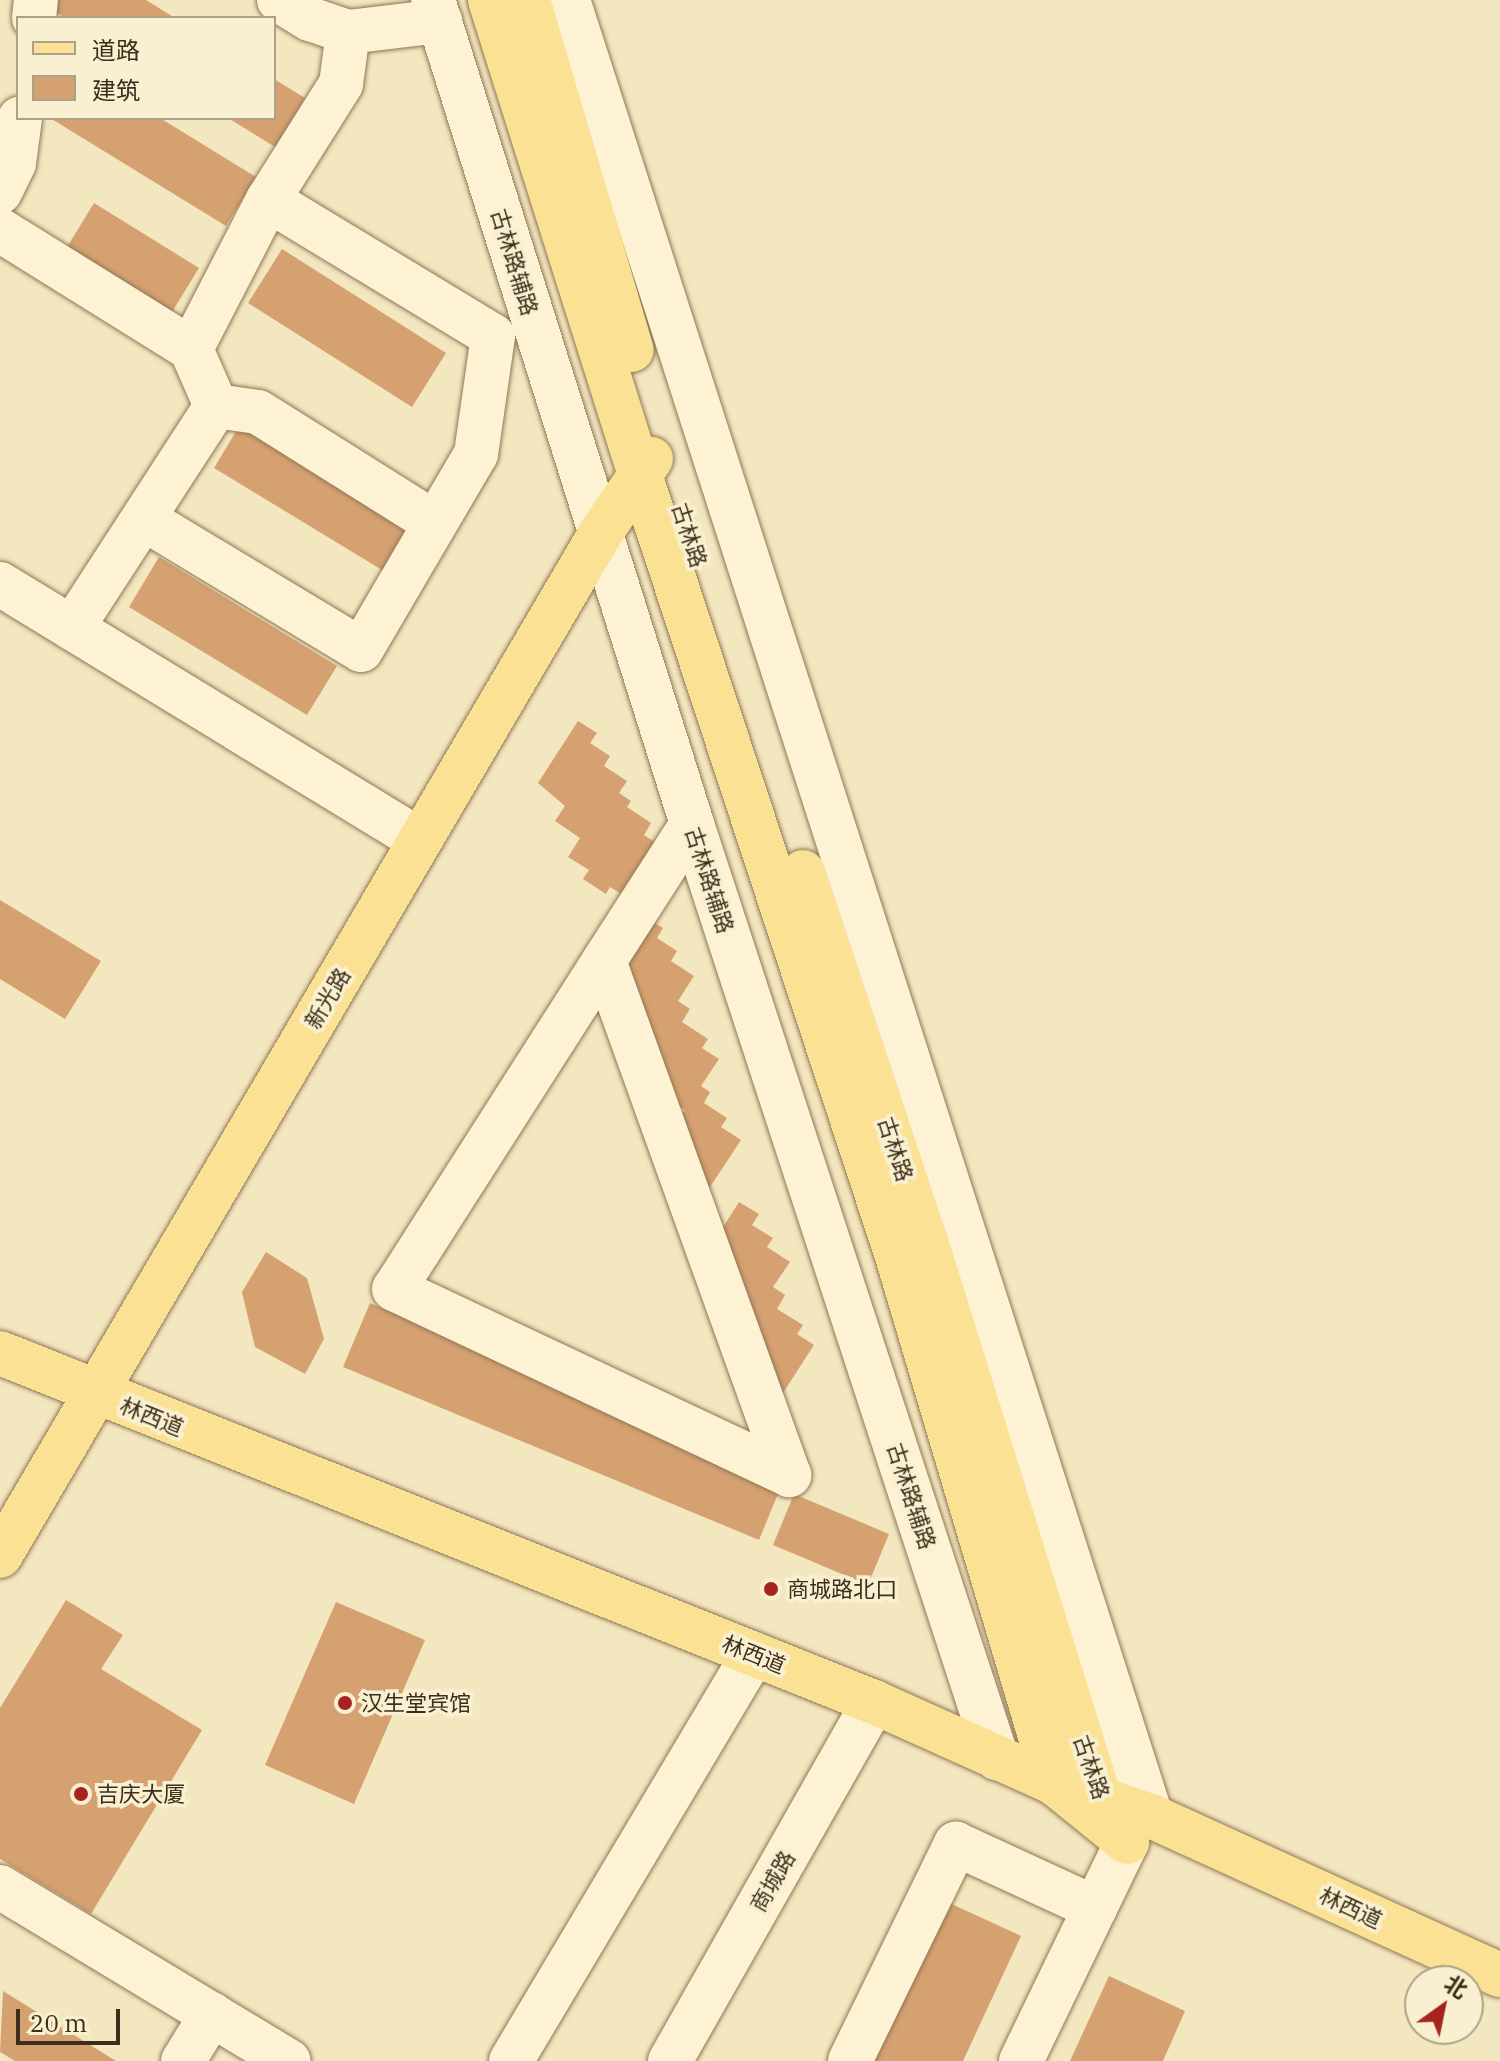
<!DOCTYPE html>
<html>
<head>
<meta charset="utf-8">
<style>
	body { margin:0 }
	#map { position:relative; width:1500px; height:2061px; overflow:hidden; background:#f3e7c0; font-family:"IBM Plex Serif","Noto Sans SC",serif }
	div>[style] { position:absolute }
	.building>* { inset:0; background:#d6a171 }
	.roads { filter:drop-shadow(0 0 2px #8f7755) drop-shadow(0 0 2px #8f7755) }
	.minor>* { height:44px; margin:-22px; padding:0 22px; transform-origin:22px; border-radius:22px; background:#fdf3d4 }
	.major>* { height:44px; margin:-22px; padding:0 22px; transform-origin:22px; border-radius:22px; background:#fbe193 }
	.dots>* { width:22px; height:22px; translate:-50% -50%; box-sizing:border-box; border:4px solid #f9f0d1; border-radius:50% }
	span { translate:-50% -50%; white-space:nowrap; text-align:center; line-height:1.15; -webkit-text-stroke:7px #f9f0d1; paint-order:stroke }
	.street-label { font-size:22px; color:#3c2d1c }
	.poi-label { font-size:22px; color:#3c2d1c }
	.left { translate:0 -50%; text-align:left }
	.legend { position:absolute; left:16px; top:16px; width:260px; height:104px; box-sizing:border-box; background:#f9f0d1; border:2px solid #ada289; margin:0; padding:10px 14px; list-style:none; font-size:24px; color:#3c2d1c }
	.legend li { display:flex; align-items:center; gap:16px; height:40px }
	.legend b { width:40px; border:2px solid #ada289 }
	.north { position:absolute; left:1404px; top:1965px; width:80px; height:80px; box-sizing:border-box; background:#f9f0d1; border:2px solid #ada289; border-radius:50%; rotate:33deg; font-size:22px; font-weight:700; line-height:32px; text-align:center; color:#3c2d1c }
	.north::after { content:''; display:block; margin:auto; width:28px; height:36px; background:#a5251e; clip-path:polygon(50% 0,100% 100%,50% 72%,0 100%) }
	.scale { position:absolute; left:16px; top:2009px; width:104px; height:36px; box-sizing:border-box; border:4px solid #3c2d1c; border-top:0; padding-left:10px; font-size:24px; line-height:28px; white-space:nowrap; color:#3c2d1c; -webkit-text-stroke:6px #f9f0d1; paint-order:stroke }
</style>
</head>
<body>
<div id="map">
	<div class="building">
		<div style="clip-path:polygon(57px 0,146px 0,175px 18px,65px 18px,52px 10px)"></div>
		<div style="clip-path:polygon(274px 79px,305px 98px,275px 147px,228px 118px,274px 118px)"></div>
		<div style="clip-path:polygon(50px 118px,160px 118px,256px 177px,226px 226px)"></div>
		<div style="clip-path:polygon(94px 203px,199px 268px,169px 317px,64px 252px)"></div>
		<div style="clip-path:polygon(282px 249px,446px 353px,412px 407px,248px 303px)"></div>
		<div style="clip-path:polygon(244px 418px,422px 527px,392px 576px,214px 468px)"></div>
		<div style="clip-path:polygon(159px 557px,337px 666px,307px 715px,129px 607px)"></div>
		<div style="clip-path:polygon(578px 721px,597px 733px,590px 743px,610px 756px,604px 766px,627px 781px,619px 793px,631px 801px,627px 807px,651px 823px,644px 835px,664px 848px,631px 900px,610px 887px,606px 894px,583px 879px,589px 870px,568px 857px,580px 838px,555px 821px,565px 806px,538px 783px)"></div>
		<div style="clip-path:polygon(0 900px,101px 961px,65px 1019px,0 979px)"></div>
		<div style="clip-path:polygon(643px 916px,663px 928px,657px 938px,677px 951px,671px 961px,694px 976px,678px 1001px,690px 1009px,682px 1022px,708px 1039px,702px 1048px,719px 1059px,701px 1086px,710px 1092px,704px 1103px,727px 1118px,721px 1127px,741px 1140px,708px 1190px,663px 1143px,685px 1110px,669px 1099px,618px 995px)"></div>
		<div style="clip-path:polygon(739px 1202px,759px 1214px,752px 1225px,773px 1238px,767px 1247px,790px 1262px,773px 1287px,785px 1295px,777px 1309px,803px 1325px,797px 1334px,814px 1345px,781px 1396px,699px 1265px)"></div>
		<div style="clip-path:polygon(266px 1252px,307px 1278px,324px 1339px,305px 1374px,255px 1347px,242px 1292px)"></div>
		<div style="clip-path:polygon(370px 1303px,664px 1426px,659px 1438px,780px 1489px,759px 1540px,343px 1367px)"></div>
		<div style="clip-path:polygon(794px 1494px,889px 1534px,868px 1585px,773px 1545px)"></div>
		<div style="clip-path:polygon(66px 1600px,123px 1635px,101px 1669px,202px 1730px,91px 1914px,0 1859px,0 1708px)"></div>
		<div style="clip-path:polygon(336px 1602px,425px 1640px,354px 1804px,265px 1765px)"></div>
		<div style="clip-path:polygon(945px 1901px,1021px 1936px,963px 2061px,871px 2061px)"></div>
		<div style="clip-path:polygon(1109px 1976px,1185px 2011px,1163px 2061px,1070px 2061px)"></div>
		<div style="clip-path:polygon(3px 1991px,116px 2061px,15px 2061px,0 2052px)"></div>
	</div>
	<div class="roads">
		<div class="minor">
			<div style="left:279px;top:0;width:36px;rotate:32deg"></div>
			<div style="left:310px;top:19px;width:40px;rotate:18.9deg"></div>
			<div style="left:348px;top:32px;width:93px;rotate:-6.8deg"></div>
			<div style="left:433px;top:0;width:864px;rotate:72.55deg"></div>
			<div style="left:692px;top:824px;width:983px;rotate:71.92deg"></div>
			<div style="left:568px;top:0;width:1907px;rotate:72.2deg"></div>
			<div style="left:34px;top:18px;width:18px;rotate:-84deg"></div>
			<div style="left:0;top:192px;width:32px;rotate:-64deg"></div>
			<div style="left:14px;top:163px;width:45px;rotate:-82.4deg"></div>
			<div style="left:0;top:230px;width:225px;rotate:31.9deg"></div>
			<div style="left:216px;top:406px;width:42px;rotate:8.1deg"></div>
			<div style="left:258px;top:412px;width:209px;rotate:32.1deg"></div>
			<div style="left:144px;top:519px;width:253px;rotate:31.1deg"></div>
			<div style="left:361px;top:650px;width:227px;rotate:-59.6deg"></div>
			<div style="left:476px;top:454px;width:119px;rotate:-81.8deg"></div>
			<div style="left:493px;top:336px;width:263px;rotate:-148.8deg"></div>
			<div style="left:0;top:584px;width:492px;rotate:31.4deg"></div>
			<div style="left:72px;top:628px;width:265px;rotate:-57deg"></div>
			<div style="left:216px;top:406px;width:62px;rotate:-113.7deg"></div>
			<div style="left:191px;top:349px;width:168px;rotate:-62.7deg"></div>
			<div style="left:268px;top:200px;width:137px;rotate:-57.8deg"></div>
			<div style="left:341px;top:84px;width:52px;rotate:-82.3deg"></div>
			<div style="left:604px;top:961px;width:389px;rotate:122.6deg"></div>
			<div style="left:394px;top:1289px;width:437px;rotate:25.2deg"></div>
			<div style="left:789px;top:1475px;width:546px;rotate:-109.79deg"></div>
			<div style="left:604px;top:961px;width:163px;rotate:-57.3deg"></div>
			<div style="left:0;top:1887px;width:337px;rotate:31.1deg"></div>
			<div style="left:183px;top:2061px;width:55px;rotate:-58.3deg"></div>
			<div style="left:511px;top:2061px;width:474px;rotate:-59.2deg"></div>
			<div style="left:670px;top:2061px;width:413px;rotate:-60.4deg"></div>
			<div style="left:850px;top:2061px;width:242px;rotate:-64deg"></div>
			<div style="left:956px;top:1844px;width:153px;rotate:24.7deg"></div>
			<div style="left:1021px;top:2061px;width:243px;rotate:-64.2deg"></div>
		</div>
		<div class="major">
			<div style="left:490px;top:0;width:501px;rotate:72.47deg"></div>
			<div style="left:641px;top:478px;width:819px;rotate:71.79deg"></div>
			<div style="left:897px;top:1256px;width:550px;rotate:73.41deg"></div>
			<div style="left:1054px;top:1783px;width:94px;rotate:38.9deg"></div>
			<div style="left:528px;top:0;width:365px;rotate:73.5deg"></div>
			<div style="left:803px;top:872px;width:386px;rotate:71.6deg"></div>
			<div style="left:925px;top:1238px;width:588px;rotate:72.68deg"></div>
			<div style="left:1100px;top:1799px;width:33px;rotate:57deg"></div>
			<div style="left:0;top:1353px;width:941px;rotate:21.77deg"></div>
			<div style="left:874px;top:1702px;width:197px;rotate:24.2deg"></div>
			<div style="left:1054px;top:1783px;width:102px;rotate:18.8deg"></div>
			<div style="left:1151px;top:1816px;width:384px;rotate:24.5deg"></div>
			<div style="left:0;top:1556px;width:1185px;rotate:-59.58deg"></div>
			<div style="left:600px;top:534px;width:91px;rotate:-55.8deg"></div>
		</div>
	</div>
	<div class="dots">
		<div style="left:771px;top:1589px;background:#a5251e"></div>
		<div style="left:345px;top:1703px;background:#a5251e"></div>
		<div style="left:81px;top:1794px;background:#a5251e"></div>
	</div>
	<div class="street-label">
		<span style="left:515px;top:262px;rotate:73deg">古林路辅路</span>
		<span style="left:690px;top:535px;rotate:72deg">古林路</span>
		<span style="left:710px;top:880px;rotate:72deg">古林路辅路</span>
		<span style="left:327px;top:998px;rotate:-59deg">新光路</span>
		<span style="left:896px;top:1149px;rotate:72deg">古林路</span>
		<span style="left:152px;top:1416px;rotate:22deg">林西道</span>
		<span style="left:912px;top:1496px;rotate:72deg">古林路辅路</span>
		<span style="left:754px;top:1654px;rotate:22deg">林西道</span>
		<span style="left:1092px;top:1767px;rotate:71deg">古林路</span>
		<span style="left:772px;top:1881px;rotate:-60deg">商城路</span>
		<span style="left:1351px;top:1907px;rotate:25deg">林西道</span>
	</div>
	<div class="poi-label">
		<span class="left" style="left:787px;top:1589px">商城路北口</span>
		<span class="left" style="left:361px;top:1703px">汉生堂宾馆</span>
		<span class="left" style="left:97px;top:1794px">吉庆大厦</span>
	</div>
	<ul class="legend">
	<li><b style="height:10px;background:#fbe193"></b>道路</li>
	<li><b style="height:22px;background:#d6a171"></b>建筑</li>
	</ul>
	<div class="north">北</div>
	<div class="scale">20 m</div>
</div>
</body>
</html>
